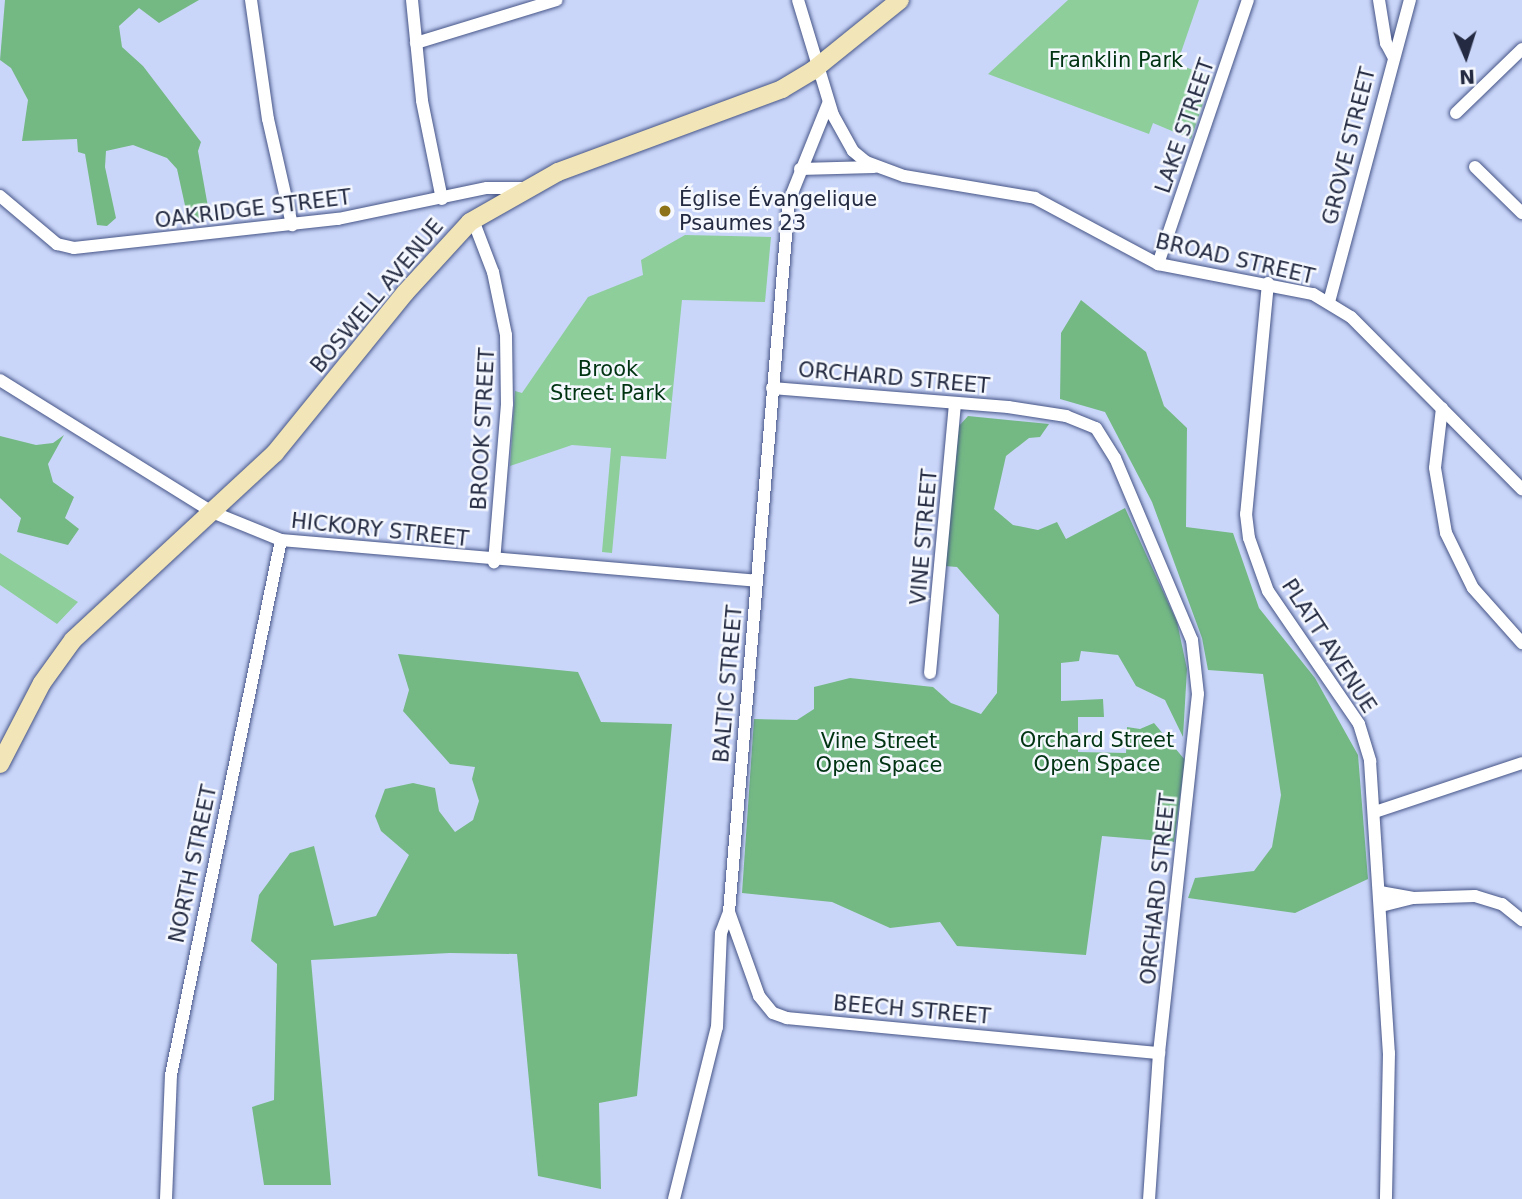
<!DOCTYPE html>
<html>
<head>
<meta charset="utf-8">
<style>
	body { margin:0 }
	#map { position:relative; width:1522px; height:1199px; overflow:hidden; background:#cad6f9; font-family:"DejaVu Sans",sans-serif }
	div>[style] { position:absolute }
	.green>* { inset:0; background:#8dce9b }
	.forest>* { inset:0; background:#74b984 }
	.roads { filter:drop-shadow(0 0 2px #465587) drop-shadow(0 0 2px #465587) }
	.street>* { height:12px; margin:-6px; padding:0 6px; transform-origin:6px; border-radius:6px; background:#fff }
	.secondary>* { height:18px; margin:-9px; padding:0 9px; transform-origin:9px; border-radius:9px; background:#f2e5b8 }
	.dots>* { width:19px; height:19px; translate:-50% -50%; box-sizing:border-box; border:4px solid #f5f8fe; border-radius:50% }
	span { translate:-50% -50%; white-space:nowrap; text-align:center; line-height:1.15; -webkit-text-stroke:5px #f5f8fe; paint-order:stroke }
	.park-label { font-size:21px; color:#003312 }
	.street-label { font-size:21px; color:#232a41 }
	.poi-label { font-size:21px; color:#232a41 }
	.left { translate:0 -50%; text-align:left }
	.north { position:absolute; left:1431px; top:21px; width:70px; height:70px; -webkit-text-stroke:5px #f5f8fe; paint-order:stroke; rotate:177deg; font-size:19px; font-weight:700; line-height:28px; text-align:center; color:#232a41 }
	.north::after { content:''; display:block; margin:auto; width:24px; height:32px; background:#232a41; clip-path:polygon(50% 0,100% 100%,50% 72%,0 100%) }
</style>
</head>
<body>
<div id="map">
	<div class="green">
		<div style="clip-path:polygon(1068px 0,1199px 0,1177px 64px,1212px 77px,1191px 139px,1153px 123px,1149px 134px,988px 74px)"></div>
		<div style="clip-path:polygon(685px 235px,771px 237px,765px 302px,682px 300px,666px 459px,621px 456px,612px 553px,602px 552px,611px 448px,572px 445px,510px 466px,515px 391px,522px 393px,588px 297px,643px 275px,641px 260px)"></div>
		<div style="clip-path:polygon(0 553px,14px 562px,78px 602px,57px 624px,0 585px)"></div>
	</div>
	<div class="forest">
		<div style="clip-path:polygon(5px 0,199px 0,159px 23px,139px 8px,119px 26px,122px 47px,143px 66px,201px 142px,198px 151px,210px 218px,188px 219px,177px 169px,167px 158px,133px 145px,106px 151px,105px 167px,116px 218px,107px 226px,97px 225px,85px 154px,78px 152px,77px 139px,22px 141px,28px 100px,11px 68px,0 60px)"></div>
		<div style="clip-path:polygon(1081px 300px,1146px 352px,1164px 406px,1187px 428px,1186px 527px,1233px 533px,1259px 608px,1315px 678px,1358px 755px,1368px 879px,1295px 913px,1188px 898px,1195px 878px,1254px 871px,1272px 847px,1281px 795px,1263px 674px,1208px 670px,1202px 638px,1152px 502px,1105px 412px,1060px 399px,1061px 333px)"></div>
		<div style="clip-path:polygon(968px 416px,1049px 424px,1040px 437px,1029px 438px,1006px 456px,994px 509px,1013px 525px,1038px 530px,1057px 522px,1066px 539px,1125px 508px,1177px 622px,1187px 669px,1183px 737px,1165px 700px,1136px 686px,1118px 655px,1081px 651px,1079px 661px,1061px 663px,1061px 701px,1103px 699px,1104px 717px,1078px 717px,1078px 752px,1126px 753px,1127px 727px,1140px 729px,1154px 723px,1185px 760px,1174px 842px,1102px 836px,1086px 955px,957px 946px,940px 922px,890px 928px,832px 902px,742px 893px,754px 719px,797px 720px,814px 709px,814px 687px,850px 678px,933px 687px,951px 703px,981px 714px,997px 693px,999px 615px,957px 567px,945px 566px,959px 426px)"></div>
		<div style="clip-path:polygon(64px 435px,48px 464px,53px 482px,74px 497px,65px 518px,79px 529px,68px 545px,17px 532px,21px 518px,0 498px,0 436px,36px 445px,53px 443px)"></div>
		<div style="clip-path:polygon(398px 654px,578px 672px,601px 722px,672px 724px,637px 1096px,599px 1103px,601px 1189px,538px 1176px,517px 954px,450px 953px,311px 960px,331px 1185px,264px 1185px,252px 1107px,274px 1100px,277px 964px,251px 941px,259px 895px,290px 853px,314px 846px,334px 926px,376px 916px,409px 855px,381px 831px,375px 816px,385px 789px,413px 783px,435px 788px,439px 811px,455px 832px,473px 820px,479px 801px,472px 779px,475px 767px,450px 764px,403px 711px,409px 690px)"></div>
	</div>
	<div class="roads">
		<div class="street">
			<div style="left:251px;top:0;width:120px;rotate:81.9deg"></div>
			<div style="left:268px;top:119px;width:109px;rotate:77.2deg"></div>
			<div style="left:412px;top:0;width:101px;rotate:84.3deg"></div>
			<div style="left:422px;top:101px;width:100px;rotate:78.5deg"></div>
			<div style="left:798px;top:0;width:120px;rotate:73.1deg"></div>
			<div style="left:833px;top:115px;width:41px;rotate:60.9deg"></div>
			<div style="left:853px;top:151px;width:17px;rotate:40deg"></div>
			<div style="left:866px;top:162px;width:40px;rotate:20.2deg"></div>
			<div style="left:904px;top:176px;width:133px;rotate:9.5deg"></div>
			<div style="left:1035px;top:198px;width:140px;rotate:28.2deg"></div>
			<div style="left:1158px;top:264px;width:158px;rotate:11deg"></div>
			<div style="left:1313px;top:294px;width:44px;rotate:31.2deg"></div>
			<div style="left:1351px;top:317px;width:243px;rotate:45.2deg"></div>
			<div style="left:1379px;top:0;width:44px;rotate:80.8deg"></div>
			<div style="left:1386px;top:43px;width:15px;rotate:62deg"></div>
			<div style="left:416px;top:43px;width:147px;rotate:-17deg"></div>
			<div style="left:1456px;top:113px;width:92px;rotate:-44.1deg"></div>
			<div style="left:1475px;top:167px;width:66px;rotate:44.4deg"></div>
			<div style="left:800px;top:169px;width:74px;rotate:-1.5deg"></div>
			<div style="left:0;top:196px;width:75px;rotate:40.1deg"></div>
			<div style="left:57px;top:244px;width:17px;rotate:13deg"></div>
			<div style="left:74px;top:248px;width:266px;rotate:-6.3deg"></div>
			<div style="left:338px;top:219px;width:152px;rotate:-11.8deg"></div>
			<div style="left:487px;top:188px;width:38px"></div>
			<div style="left:473px;top:220px;width:56px;rotate:69deg"></div>
			<div style="left:493px;top:272px;width:64px;rotate:78.3deg"></div>
			<div style="left:506px;top:335px;width:69px;rotate:89.2deg"></div>
			<div style="left:507px;top:404px;width:159px;rotate:94.7deg"></div>
			<div style="left:1158px;top:264px;width:279px;rotate:-71.2deg"></div>
			<div style="left:1268px;top:283px;width:232px;rotate:95.4deg"></div>
			<div style="left:1246px;top:514px;width:24px;rotate:83deg"></div>
			<div style="left:1249px;top:538px;width:56px;rotate:70.3deg"></div>
			<div style="left:1268px;top:591px;width:161px;rotate:55.6deg"></div>
			<div style="left:1359px;top:724px;width:39px;rotate:73deg"></div>
			<div style="left:1370px;top:761px;width:293px;rotate:86.3deg"></div>
			<div style="left:1389px;top:1053px;width:146px;rotate:91.2deg"></div>
			<div style="left:1329px;top:302px;width:313px;rotate:-75deg"></div>
			<div style="left:0;top:380px;width:250px;rotate:31.9deg"></div>
			<div style="left:212px;top:512px;width:74px;rotate:22.1deg"></div>
			<div style="left:281px;top:540px;width:477px;rotate:4.9deg"></div>
			<div style="left:772px;top:388px;width:237px;rotate:4.6deg"></div>
			<div style="left:1008px;top:407px;width:59px;rotate:8.8deg"></div>
			<div style="left:1066px;top:416px;width:32px;rotate:22deg"></div>
			<div style="left:1096px;top:428px;width:36px;rotate:58deg"></div>
			<div style="left:1115px;top:458px;width:198px;rotate:67.1deg"></div>
			<div style="left:1192px;top:640px;width:54px;rotate:83.7deg"></div>
			<div style="left:1198px;top:694px;width:361px;rotate:96.2deg"></div>
			<div style="left:1159px;top:1053px;width:146px;rotate:93.9deg"></div>
			<div style="left:1442px;top:408px;width:60px;rotate:96.7deg"></div>
			<div style="left:1435px;top:468px;width:66px;rotate:80.4deg"></div>
			<div style="left:1446px;top:533px;width:61px;rotate:63.9deg"></div>
			<div style="left:1473px;top:588px;width:74px;rotate:48.3deg"></div>
			<div style="left:930px;top:673px;width:271px;rotate:-84.7deg"></div>
			<div style="left:1375px;top:812px;width:155px;rotate:-18.4deg"></div>
			<div style="left:1380px;top:892px;width:34px;rotate:10deg"></div>
			<div style="left:1381px;top:906px;width:33px;rotate:-14deg"></div>
			<div style="left:1413px;top:898px;width:62px;rotate:-1.8deg"></div>
			<div style="left:1475px;top:896px;width:28px;rotate:17deg"></div>
			<div style="left:1502px;top:904px;width:26px;rotate:39deg"></div>
			<div style="left:729px;top:912px;width:89px;rotate:70.3deg"></div>
			<div style="left:759px;top:996px;width:22px;rotate:51deg"></div>
			<div style="left:773px;top:1013px;width:15px;rotate:20deg"></div>
			<div style="left:787px;top:1018px;width:374px;rotate:5.4deg"></div>
			<div style="left:166px;top:1199px;width:124px;rotate:-87.7deg"></div>
			<div style="left:171px;top:1075px;width:546px;rotate:-78.38deg"></div>
			<div style="left:674px;top:1199px;width:177px;rotate:-76deg"></div>
			<div style="left:717px;top:1027px;width:94px;rotate:-87.6deg"></div>
			<div style="left:721px;top:933px;width:22px;rotate:-69deg"></div>
			<div style="left:729px;top:912px;width:714px;rotate:-85.18deg"></div>
			<div style="left:789px;top:201px;width:105px;rotate:-68.1deg"></div>
		</div>
		<div class="secondary">
			<div style="left:0;top:764px;width:91px;rotate:-62.6deg"></div>
			<div style="left:42px;top:683px;width:53px;rotate:-54.2deg"></div>
			<div style="left:73px;top:640px;width:275px;rotate:-42.8deg"></div>
			<div style="left:275px;top:453px;width:206px;rotate:-50.9deg"></div>
			<div style="left:405px;top:293px;width:96px;rotate:-47.5deg"></div>
			<div style="left:470px;top:222px;width:101px;rotate:-29.6deg"></div>
			<div style="left:558px;top:172px;width:239px;rotate:-20.3deg"></div>
			<div style="left:782px;top:89px;width:35px;rotate:-31deg"></div>
			<div style="left:812px;top:71px;width:113px;rotate:-38.9deg"></div>
		</div>
	</div>
	<div class="dots">
		<div style="left:665px;top:211px;background:#8e7217"></div>
	</div>
	<div class="park-label">
		<span style="left:1116px;top:60px">Franklin Park</span>
		<span style="left:608px;top:381px">Brook<br>Street Park</span>
		<span style="left:1097px;top:752px">Orchard Street<br>Open Space</span>
		<span style="left:879px;top:753px">Vine Street<br>Open Space</span>
	</div>
	<div class="street-label">
		<span style="left:1185px;top:126px;rotate:-71deg">LAKE STREET</span>
		<span style="left:1349px;top:146px;rotate:-76deg">GROVE STREET</span>
		<span style="left:253px;top:209px;rotate:-7deg">OAKRIDGE STREET</span>
		<span style="left:1235px;top:259px;rotate:13deg">BROAD STREET</span>
		<span style="left:377px;top:296px;rotate:-50deg">BOSWELL AVENUE</span>
		<span style="left:894px;top:378px;rotate:5deg">ORCHARD STREET</span>
		<span style="left:483px;top:429px;rotate:-87deg">BROOK STREET</span>
		<span style="left:380px;top:530px;rotate:6deg">HICKORY STREET</span>
		<span style="left:924px;top:537px;rotate:-85deg">VINE STREET</span>
		<span style="left:1329px;top:646px;rotate:57deg">PLATT AVENUE</span>
		<span style="left:728px;top:684px;rotate:-85deg">BALTIC STREET</span>
		<span style="left:193px;top:864px;rotate:-78deg">NORTH STREET</span>
		<span style="left:1158px;top:889px;rotate:-84deg">ORCHARD STREET</span>
		<span style="left:912px;top:1010px;rotate:5deg">BEECH STREET</span>
	</div>
	<div class="poi-label">
		<span class="left" style="left:679px;top:211px">Église Évangelique<br>Psaumes 23</span>
	</div>
	<div class="north">N</div>
</div>
</body>
</html>
